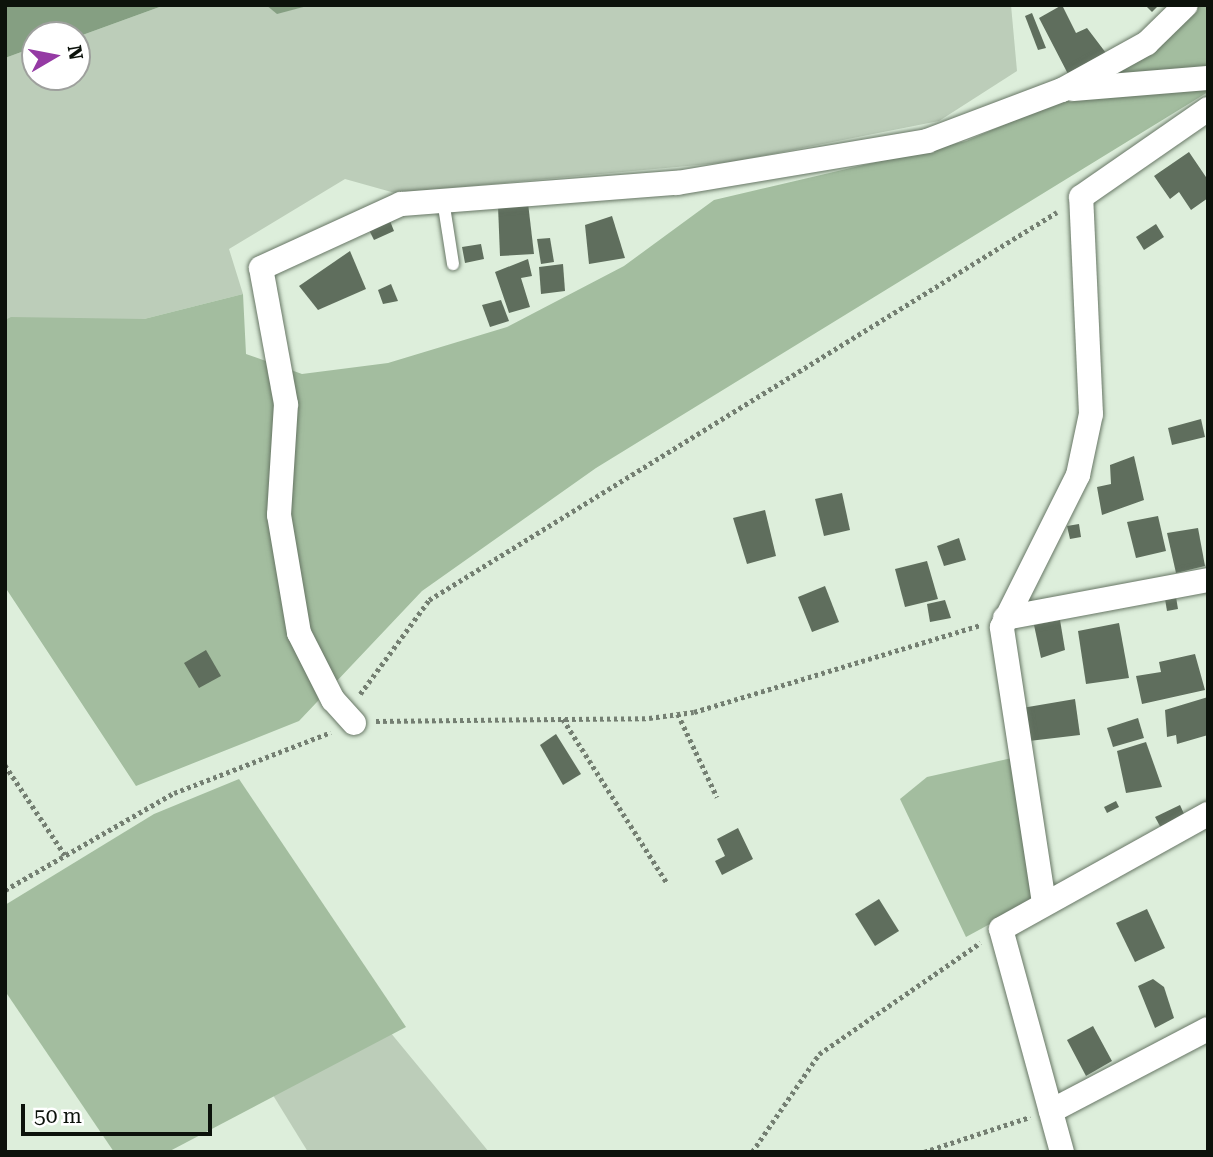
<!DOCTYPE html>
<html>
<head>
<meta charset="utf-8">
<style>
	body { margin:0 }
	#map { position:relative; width:1213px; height:1157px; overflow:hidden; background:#ddeedb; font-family:"Roboto Serif",serif }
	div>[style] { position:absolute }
	.green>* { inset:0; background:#bccdb9 }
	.forest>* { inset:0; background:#a3bd9f }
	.water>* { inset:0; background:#859f82 }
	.building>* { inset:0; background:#5f6e5d }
	.path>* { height:4.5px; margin-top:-2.25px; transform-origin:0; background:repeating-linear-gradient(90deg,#747f72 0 3.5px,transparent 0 7px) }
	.roads { filter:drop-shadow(0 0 2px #677665) drop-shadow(0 0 2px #677665) }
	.lane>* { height:12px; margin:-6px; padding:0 6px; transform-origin:6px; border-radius:6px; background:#fff }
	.street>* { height:24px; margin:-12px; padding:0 12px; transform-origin:12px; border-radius:12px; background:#fff }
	span { translate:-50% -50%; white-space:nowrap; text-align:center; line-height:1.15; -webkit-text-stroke:7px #fff; paint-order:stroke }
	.frame { position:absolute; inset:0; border:7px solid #0c120b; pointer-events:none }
	.north { position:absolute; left:21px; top:21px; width:70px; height:70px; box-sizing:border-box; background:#fff; border:2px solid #9ea09d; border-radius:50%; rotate:80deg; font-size:19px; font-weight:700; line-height:28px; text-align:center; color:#0c120b }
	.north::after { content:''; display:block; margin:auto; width:24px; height:32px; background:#953aa4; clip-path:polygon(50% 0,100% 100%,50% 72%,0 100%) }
	.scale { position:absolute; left:21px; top:1104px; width:191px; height:32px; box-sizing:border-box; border:4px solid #0c120b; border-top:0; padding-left:9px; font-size:21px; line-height:24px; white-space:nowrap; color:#0c120b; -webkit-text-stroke:5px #fff; paint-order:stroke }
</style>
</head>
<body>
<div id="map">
	<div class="green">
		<div style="clip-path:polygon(165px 5px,266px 5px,277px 13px,311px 5px,1011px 5px,1017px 71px,939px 121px,731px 162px,395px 193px,345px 179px,229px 249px,243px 294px,144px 319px,5px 320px,5px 58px,35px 47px,35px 77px,77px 77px,77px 37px)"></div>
		<div style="clip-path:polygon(390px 1032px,489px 1152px,308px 1152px,271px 1092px)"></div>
	</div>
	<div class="forest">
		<div style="clip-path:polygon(1196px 5px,1208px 5px,1208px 92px,596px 468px,422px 591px,299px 721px,136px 786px,5px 587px,5px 320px,11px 317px,144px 319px,243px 294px,246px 354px,302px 374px,388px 363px,507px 327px,624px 266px,714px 200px,966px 141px,1111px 79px,1156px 48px)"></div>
		<div style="clip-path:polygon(1012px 758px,1034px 900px,966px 937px,900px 799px,927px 777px)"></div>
		<div style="clip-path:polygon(239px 779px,406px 1027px,168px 1152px,114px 1152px,5px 991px,5px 905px,154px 814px)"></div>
	</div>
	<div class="water">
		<div style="clip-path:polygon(5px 5px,165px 5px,77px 37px,35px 35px,35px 47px,5px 58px)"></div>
		<div style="clip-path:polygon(266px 5px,311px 5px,277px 14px)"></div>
	</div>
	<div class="building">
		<div style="clip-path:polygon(1062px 5px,1076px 33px,1087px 28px,1106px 53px,1068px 74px,1039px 18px)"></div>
		<div style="clip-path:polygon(1145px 5px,1159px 5px,1152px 12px)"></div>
		<div style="clip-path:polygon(1032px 13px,1046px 48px,1038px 50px,1025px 16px)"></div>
		<div style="clip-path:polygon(1189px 152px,1208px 180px,1208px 198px,1191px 210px,1179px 192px,1170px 199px,1154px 176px)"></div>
		<div style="clip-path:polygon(528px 203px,534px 254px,500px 256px,498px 206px)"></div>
		<div style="clip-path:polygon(612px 216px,625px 258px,589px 264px,585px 225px)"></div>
		<div style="clip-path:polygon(390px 221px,394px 231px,374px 240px,369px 230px)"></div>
		<div style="clip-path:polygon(1156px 224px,1164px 237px,1144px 250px,1136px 237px)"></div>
		<div style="clip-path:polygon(550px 238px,554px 262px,541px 264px,537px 239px)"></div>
		<div style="clip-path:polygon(481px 244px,484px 259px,465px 263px,462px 247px)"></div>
		<div style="clip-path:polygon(350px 251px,366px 289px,318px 310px,299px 286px)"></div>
		<div style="clip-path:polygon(528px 259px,532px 276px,521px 278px,530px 307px,509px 313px,495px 272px)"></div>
		<div style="clip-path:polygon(563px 264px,565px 291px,541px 294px,539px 267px)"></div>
		<div style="clip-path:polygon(391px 284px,398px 301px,383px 304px,378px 290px)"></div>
		<div style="clip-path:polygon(501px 300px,509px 321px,490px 327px,482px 305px)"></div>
		<div style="clip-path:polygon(1201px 419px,1205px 437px,1172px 445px,1168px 428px)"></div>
		<div style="clip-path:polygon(1134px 456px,1144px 500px,1102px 515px,1097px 487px,1111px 484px,1110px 465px)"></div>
		<div style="clip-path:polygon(842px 493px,850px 530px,824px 536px,815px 499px)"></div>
		<div style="clip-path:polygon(765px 510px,776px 556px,747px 564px,733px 518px)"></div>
		<div style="clip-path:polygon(1158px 516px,1166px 551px,1136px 558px,1127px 522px)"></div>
		<div style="clip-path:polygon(1079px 524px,1081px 537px,1070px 539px,1067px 526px)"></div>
		<div style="clip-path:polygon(1198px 528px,1205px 566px,1176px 573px,1167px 533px)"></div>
		<div style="clip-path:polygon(959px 538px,966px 560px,944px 566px,937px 546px)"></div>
		<div style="clip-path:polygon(927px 561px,938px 599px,905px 607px,895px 569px)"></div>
		<div style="clip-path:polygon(825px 586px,839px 622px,812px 632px,798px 597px)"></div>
		<div style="clip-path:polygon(1176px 597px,1178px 609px,1167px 611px,1165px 599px)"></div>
		<div style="clip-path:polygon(945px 600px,951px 618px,930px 622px,927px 604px)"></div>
		<div style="clip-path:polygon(1060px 620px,1065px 650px,1041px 658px,1034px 625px)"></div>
		<div style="clip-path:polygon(1119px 623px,1129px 678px,1086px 684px,1078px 631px)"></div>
		<div style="clip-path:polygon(206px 650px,221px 676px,199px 688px,184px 663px)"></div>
		<div style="clip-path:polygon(1195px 654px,1205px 690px,1142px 704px,1136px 676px,1161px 672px,1159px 662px)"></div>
		<div style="clip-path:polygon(1208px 697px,1208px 735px,1177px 744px,1176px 735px,1167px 737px,1165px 710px)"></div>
		<div style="clip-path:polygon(1075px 699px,1080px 735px,1029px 741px,1022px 708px)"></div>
		<div style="clip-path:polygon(1138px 718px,1144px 738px,1113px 747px,1107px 728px)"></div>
		<div style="clip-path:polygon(556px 734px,581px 774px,563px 785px,540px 745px)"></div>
		<div style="clip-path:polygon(1146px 742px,1162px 787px,1126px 793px,1117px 751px)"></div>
		<div style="clip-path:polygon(1116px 801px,1119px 807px,1107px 813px,1104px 807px)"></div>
		<div style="clip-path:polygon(1180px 805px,1185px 816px,1161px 828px,1155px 817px)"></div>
		<div style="clip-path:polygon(738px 828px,753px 859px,722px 875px,715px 861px,725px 856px,717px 839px)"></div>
		<div style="clip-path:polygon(879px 899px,899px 931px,875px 946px,855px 914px)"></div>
		<div style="clip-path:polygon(1147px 909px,1165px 948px,1135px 962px,1116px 923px)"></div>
		<div style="clip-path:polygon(1153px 979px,1164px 987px,1174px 1018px,1155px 1028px,1138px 986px)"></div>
		<div style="clip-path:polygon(1093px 1026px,1112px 1061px,1086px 1076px,1067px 1040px)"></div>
	</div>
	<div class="path">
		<div style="left:360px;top:694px;width:117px;rotate:-53.7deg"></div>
		<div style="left:429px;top:600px;width:738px;rotate:-31.71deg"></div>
		<div style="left:678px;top:714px;width:92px;rotate:64.8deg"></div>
		<div style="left:563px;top:719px;width:194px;rotate:57.6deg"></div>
		<div style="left:376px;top:721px;width:273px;rotate:-0.6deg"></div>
		<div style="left:649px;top:718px;width:45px;rotate:-7.6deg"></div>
		<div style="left:694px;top:712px;width:299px;rotate:-16.9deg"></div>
		<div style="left:5px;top:765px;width:108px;rotate:56.3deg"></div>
		<div style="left:5px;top:890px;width:195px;rotate:-29.9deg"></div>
		<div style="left:174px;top:793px;width:168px;rotate:-21.2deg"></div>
		<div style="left:752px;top:1152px;width:119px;rotate:-55.6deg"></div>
		<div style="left:819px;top:1054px;width:196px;rotate:-34.6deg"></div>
		<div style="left:924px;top:1152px;width:112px;rotate:-18.3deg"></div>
	</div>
	<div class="roads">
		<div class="lane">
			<div style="left:443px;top:200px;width:65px;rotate:81.1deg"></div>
		</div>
		<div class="street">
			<div style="left:1073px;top:89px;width:135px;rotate:-4.7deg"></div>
			<div style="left:1005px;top:618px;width:207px;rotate:-10.6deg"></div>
			<div style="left:354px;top:723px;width:31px;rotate:-132deg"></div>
			<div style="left:333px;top:700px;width:75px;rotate:-116.9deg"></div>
			<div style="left:299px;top:633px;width:120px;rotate:-99.6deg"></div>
			<div style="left:279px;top:515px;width:111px;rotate:-86.4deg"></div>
			<div style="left:286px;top:404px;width:138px;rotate:-100.4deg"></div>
			<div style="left:261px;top:268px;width:154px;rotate:-24.6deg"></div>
			<div style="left:401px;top:204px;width:277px;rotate:-4.4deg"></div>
			<div style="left:677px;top:183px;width:254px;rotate:-9.5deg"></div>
			<div style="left:927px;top:141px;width:144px;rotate:-20.7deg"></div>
			<div style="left:1062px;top:90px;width:97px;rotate:-28.9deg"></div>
			<div style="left:1147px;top:43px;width:54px;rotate:-44.3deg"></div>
			<div style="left:1044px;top:903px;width:279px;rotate:-98.7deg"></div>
			<div style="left:1002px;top:627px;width:170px;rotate:-63.4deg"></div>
			<div style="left:1078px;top:475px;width:62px;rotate:-78deg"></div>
			<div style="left:1091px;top:414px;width:217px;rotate:-92.6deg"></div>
			<div style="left:1081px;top:197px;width:155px;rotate:-34.7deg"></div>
			<div style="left:1051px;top:1111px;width:177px;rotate:-27.6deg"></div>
			<div style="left:1062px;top:1152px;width:231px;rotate:-105.3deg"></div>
			<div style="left:1001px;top:929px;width:237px;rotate:-29.1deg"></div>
		</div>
	</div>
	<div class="frame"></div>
	<div class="north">N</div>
	<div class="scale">50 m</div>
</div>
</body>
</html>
